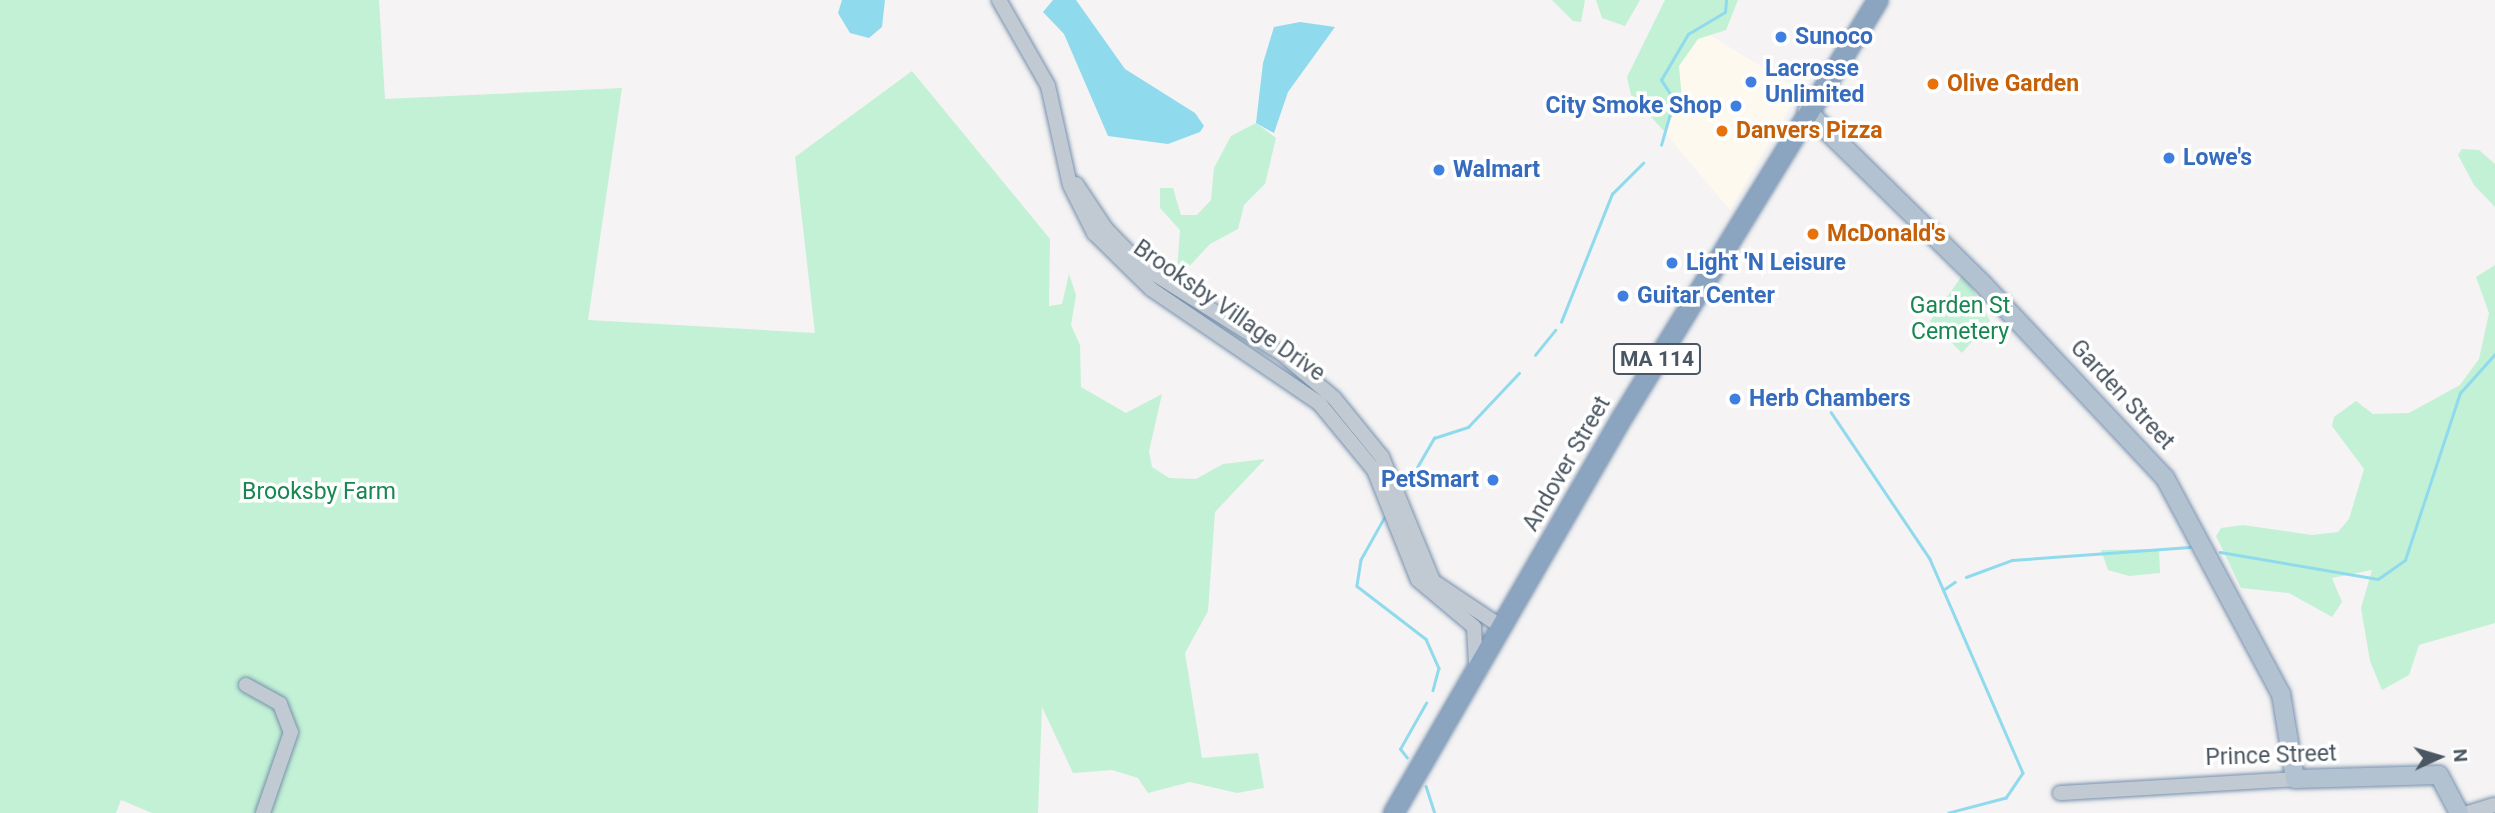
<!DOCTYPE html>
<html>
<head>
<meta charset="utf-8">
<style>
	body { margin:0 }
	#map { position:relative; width:2495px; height:813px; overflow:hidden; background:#f5f3f3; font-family:Roboto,sans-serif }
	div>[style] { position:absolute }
	.commercial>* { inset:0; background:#fdf9ef }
	.green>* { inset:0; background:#c3f1d5 }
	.water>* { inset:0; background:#90daee }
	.stream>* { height:2.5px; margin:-1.25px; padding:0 1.25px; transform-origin:1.25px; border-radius:1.25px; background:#90daee }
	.roads { filter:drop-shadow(0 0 2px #7690ad) drop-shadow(0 0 2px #7690ad) }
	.minor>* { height:14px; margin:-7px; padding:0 7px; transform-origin:7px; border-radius:7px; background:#c1cad2 }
	.major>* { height:18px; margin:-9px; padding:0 9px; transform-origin:9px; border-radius:9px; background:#b3c2d1 }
	.highway>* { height:19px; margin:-9.5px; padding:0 9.5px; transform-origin:9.5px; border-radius:9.5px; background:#8ba5c1 }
	.dots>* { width:19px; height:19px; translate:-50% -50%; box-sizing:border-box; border:4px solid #fff; border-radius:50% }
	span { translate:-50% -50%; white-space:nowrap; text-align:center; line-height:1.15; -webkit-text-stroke:7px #fff; paint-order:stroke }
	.shield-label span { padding:2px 5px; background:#fff; border:2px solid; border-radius:5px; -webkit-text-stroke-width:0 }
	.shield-label { font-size:21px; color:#4a5661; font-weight:700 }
	.shop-label { font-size:23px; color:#366cbe; font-weight:700 }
	.left { translate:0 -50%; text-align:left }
	.right { translate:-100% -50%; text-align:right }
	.food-label { font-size:23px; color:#c56008; font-weight:700 }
	.park-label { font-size:23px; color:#17864f }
	.street-label { font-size:23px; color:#4a5661 }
	.north { position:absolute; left:2404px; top:722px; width:70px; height:70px; -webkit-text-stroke:5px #fff; paint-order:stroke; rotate:86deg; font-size:19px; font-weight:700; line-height:28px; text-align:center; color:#4a5661 }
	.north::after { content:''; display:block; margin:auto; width:24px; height:32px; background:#4a5661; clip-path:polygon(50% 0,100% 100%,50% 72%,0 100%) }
</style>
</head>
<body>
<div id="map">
	<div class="commercial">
		<div style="clip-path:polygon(1698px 28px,1800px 90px,1730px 210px,1666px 134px,1674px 100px,1666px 68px)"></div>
	</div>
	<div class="green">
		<div style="clip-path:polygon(0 0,379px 0,385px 99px,622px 88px,588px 320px,815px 333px,795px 157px,912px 71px,1050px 239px,1049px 306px,1062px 304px,1069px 274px,1076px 295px,1071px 325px,1080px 345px,1081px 387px,1126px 413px,1162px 394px,1149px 451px,1152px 467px,1169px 478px,1196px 479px,1223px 464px,1265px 459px,1215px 512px,1208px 611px,1185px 653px,1202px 758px,1258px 753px,1264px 788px,1237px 793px,1190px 782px,1148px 793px,1138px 778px,1112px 770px,1073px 773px,1042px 707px,1038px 813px,152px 813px,121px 800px,116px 813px,0 813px)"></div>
		<div style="clip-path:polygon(1552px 0,1585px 0,1581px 22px,1573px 21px)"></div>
		<div style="clip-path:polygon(1596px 0,1640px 0,1625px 26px,1602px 18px)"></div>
		<div style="clip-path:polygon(1665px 0,1738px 0,1726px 30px,1698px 39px,1679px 66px,1682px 99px,1664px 131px,1631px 95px,1627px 77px)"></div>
		<div style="clip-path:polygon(1256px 123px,1276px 138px,1265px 184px,1244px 205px,1238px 229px,1210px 244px,1183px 273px,1177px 271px,1180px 230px,1160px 208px,1160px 188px,1173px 188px,1181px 215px,1197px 215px,1211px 200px,1214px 168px,1231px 136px)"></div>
		<div style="clip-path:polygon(2462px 149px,2479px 150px,2495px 164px,2495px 207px,2474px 185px,2458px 155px)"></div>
		<div style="clip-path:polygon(2495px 265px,2495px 623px,2419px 645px,2409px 675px,2382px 690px,2370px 661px,2361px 608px,2372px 570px,2332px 578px,2342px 602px,2332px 617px,2289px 593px,2241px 588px,2216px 536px,2221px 528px,2243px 525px,2312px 535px,2338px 532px,2349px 519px,2364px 469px,2332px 426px,2334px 417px,2356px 401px,2373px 414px,2409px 413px,2460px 385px,2479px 359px,2489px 313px,2476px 277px)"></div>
		<div style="clip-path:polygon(1964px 273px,1990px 321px,1962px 353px,1930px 321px)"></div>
		<div style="clip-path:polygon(2159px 549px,2160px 573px,2129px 576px,2108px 570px,2101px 550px)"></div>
	</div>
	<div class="water">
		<div style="clip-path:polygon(842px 0,885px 0,882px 27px,869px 38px,850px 33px,838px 13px)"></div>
		<div style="clip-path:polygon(1053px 0,1076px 0,1125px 69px,1195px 113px,1204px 126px,1200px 132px,1168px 144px,1108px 136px,1064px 34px,1043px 12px)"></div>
		<div style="clip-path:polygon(1300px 22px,1335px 27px,1288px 92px,1274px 133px,1256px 123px,1263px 63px,1274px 27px)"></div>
	</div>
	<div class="stream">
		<div style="left:1661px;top:145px;width:47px;rotate:-73.9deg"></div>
		<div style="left:1674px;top:100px;width:24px;rotate:-123deg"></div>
		<div style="left:1661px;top:80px;width:53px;rotate:-59.6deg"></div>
		<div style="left:1688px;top:34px;width:43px;rotate:-30.7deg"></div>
		<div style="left:1725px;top:12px;width:12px;rotate:-85deg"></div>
		<div style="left:1561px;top:322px;width:138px;rotate:-68.3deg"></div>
		<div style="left:1612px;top:194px;width:44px;rotate:-45deg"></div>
		<div style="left:1535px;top:355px;width:32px;rotate:-51deg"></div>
		<div style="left:1831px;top:412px;width:177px;rotate:56deg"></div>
		<div style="left:1930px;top:559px;width:233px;rotate:66.5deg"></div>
		<div style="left:2023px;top:773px;width:30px;rotate:124deg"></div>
		<div style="left:2006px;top:798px;width:59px;rotate:165.3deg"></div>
		<div style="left:1405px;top:488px;width:58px;rotate:-59.9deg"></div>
		<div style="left:1434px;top:438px;width:36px;rotate:-18deg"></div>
		<div style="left:1468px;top:427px;width:74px;rotate:-46.6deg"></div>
		<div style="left:1385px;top:517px;width:49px;rotate:119.2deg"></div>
		<div style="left:1361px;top:560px;width:26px;rotate:99deg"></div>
		<div style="left:1357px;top:586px;width:87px;rotate:37.5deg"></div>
		<div style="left:1426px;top:639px;width:32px;rotate:66deg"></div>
		<div style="left:1439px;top:668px;width:23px;rotate:105deg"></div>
		<div style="left:2220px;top:552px;width:160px;rotate:9.7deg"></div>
		<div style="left:2378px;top:579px;width:33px;rotate:-35deg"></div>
		<div style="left:2405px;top:560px;width:176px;rotate:-71.8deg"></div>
		<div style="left:2460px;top:393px;width:52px;rotate:-48.1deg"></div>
		<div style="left:1966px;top:577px;width:49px;rotate:-20.3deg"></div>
		<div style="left:2012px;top:560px;width:178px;rotate:-4.2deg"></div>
		<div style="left:1943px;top:590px;width:14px;rotate:-34deg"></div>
		<div style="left:1407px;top:758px;width:11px;rotate:-128deg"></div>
		<div style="left:1400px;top:749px;width:53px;rotate:-60.5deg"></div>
		<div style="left:1426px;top:786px;width:28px;rotate:72deg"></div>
	</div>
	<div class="roads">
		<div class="minor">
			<div style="left:999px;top:0;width:99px;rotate:60.3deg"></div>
			<div style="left:1048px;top:86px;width:101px;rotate:77.5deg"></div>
			<div style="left:1070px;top:185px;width:54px;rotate:63.4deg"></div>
			<div style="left:1094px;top:233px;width:80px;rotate:44.5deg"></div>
			<div style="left:1151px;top:289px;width:203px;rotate:34.2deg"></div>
			<div style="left:1319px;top:403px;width:87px;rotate:50.6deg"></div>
			<div style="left:1374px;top:470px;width:118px;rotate:68.2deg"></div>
			<div style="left:1418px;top:580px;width:73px;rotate:40deg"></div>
			<div style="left:1474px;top:627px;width:38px;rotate:87deg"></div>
			<div style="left:1076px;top:184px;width:54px;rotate:56.3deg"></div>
			<div style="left:1106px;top:229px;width:52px;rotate:45.8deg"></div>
			<div style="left:1142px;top:266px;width:165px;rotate:32.2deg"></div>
			<div style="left:1282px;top:354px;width:68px;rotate:40.2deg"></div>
			<div style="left:1334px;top:398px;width:76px;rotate:50.9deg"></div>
			<div style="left:1382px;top:457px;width:134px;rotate:67.6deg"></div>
			<div style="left:1433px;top:581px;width:81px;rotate:33.9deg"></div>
			<div style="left:246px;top:685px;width:39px;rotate:29deg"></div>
			<div style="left:280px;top:704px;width:30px;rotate:69deg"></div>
			<div style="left:291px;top:732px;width:86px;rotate:109.1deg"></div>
			<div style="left:2060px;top:793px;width:235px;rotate:-3.4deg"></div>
			<div style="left:2468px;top:813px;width:28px;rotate:-17deg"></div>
		</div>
		<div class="major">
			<div style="left:1807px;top:111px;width:243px;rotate:44.5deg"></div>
			<div style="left:1980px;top:281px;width:270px;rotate:46.8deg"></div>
			<div style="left:2165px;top:478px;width:245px;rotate:61.8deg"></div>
			<div style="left:2281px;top:694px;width:86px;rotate:80.6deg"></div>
			<div style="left:2295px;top:779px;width:144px;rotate:-1.6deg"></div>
			<div style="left:2439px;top:775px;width:43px;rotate:62.2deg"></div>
		</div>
		<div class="highway">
			<div style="left:1393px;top:813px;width:460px;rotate:-60deg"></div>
			<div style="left:1623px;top:415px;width:487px;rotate:-58.5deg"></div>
		</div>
	</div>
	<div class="dots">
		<div style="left:1781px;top:37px;background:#3f7fe0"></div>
		<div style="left:1751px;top:82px;background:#3f7fe0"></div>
		<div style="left:1933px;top:84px;background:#e8710a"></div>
		<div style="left:1736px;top:106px;background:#3f7fe0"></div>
		<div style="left:1722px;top:131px;background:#e8710a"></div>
		<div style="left:2169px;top:158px;background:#3f7fe0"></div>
		<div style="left:1439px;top:170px;background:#3f7fe0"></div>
		<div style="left:1813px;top:234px;background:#e8710a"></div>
		<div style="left:1672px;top:263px;background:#3f7fe0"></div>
		<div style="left:1623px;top:296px;background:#3f7fe0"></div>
		<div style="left:1735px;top:399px;background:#3f7fe0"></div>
		<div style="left:1493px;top:480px;background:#3f7fe0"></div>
	</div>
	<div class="shield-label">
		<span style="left:1657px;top:359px">MA 114</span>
	</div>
	<div class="shop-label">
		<span class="left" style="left:1795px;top:37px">Sunoco</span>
		<span class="left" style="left:1765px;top:82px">Lacrosse<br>Unlimited</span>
		<span class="right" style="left:1722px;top:106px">City Smoke Shop</span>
		<span class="left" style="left:2183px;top:158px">Lowe's</span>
		<span class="left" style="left:1453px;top:170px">Walmart</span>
		<span class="left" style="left:1686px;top:263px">Light 'N Leisure</span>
		<span class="left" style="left:1637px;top:296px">Guitar Center</span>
		<span class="left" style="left:1749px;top:399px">Herb Chambers</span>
		<span class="right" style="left:1479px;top:480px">PetSmart</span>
	</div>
	<div class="food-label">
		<span class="left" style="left:1947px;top:84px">Olive Garden</span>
		<span class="left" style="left:1736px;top:131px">Danvers Pizza</span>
		<span class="left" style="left:1827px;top:234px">McDonald's</span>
	</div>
	<div class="park-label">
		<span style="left:1960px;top:319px">Garden St<br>Cemetery</span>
		<span style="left:319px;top:492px">Brooksby Farm</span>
	</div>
	<div class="street-label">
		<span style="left:1229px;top:311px;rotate:35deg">Brooksby Village Drive</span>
		<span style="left:2122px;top:395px;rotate:47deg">Garden Street</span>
		<span style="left:1567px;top:464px;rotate:-60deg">Andover Street</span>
		<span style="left:2271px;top:756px;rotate:-2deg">Prince Street</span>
	</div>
	<div class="north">N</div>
</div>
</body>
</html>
